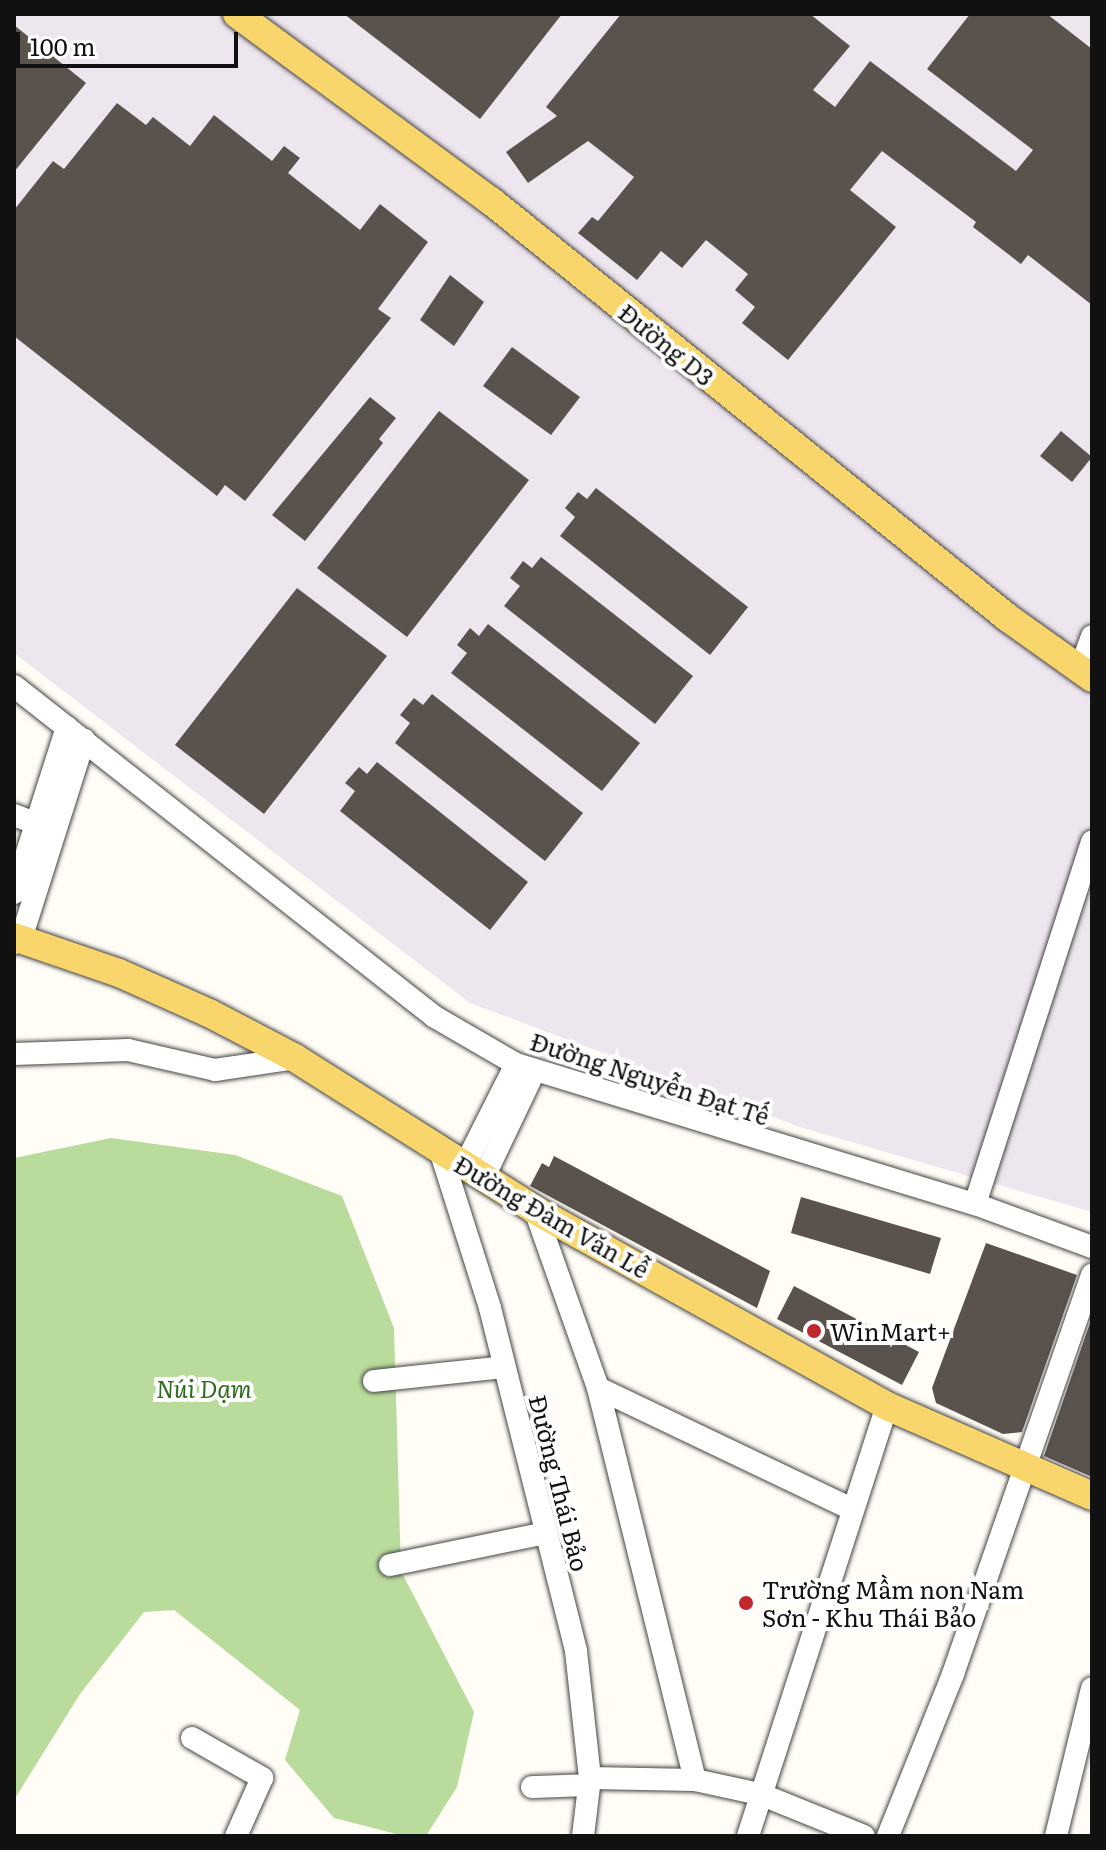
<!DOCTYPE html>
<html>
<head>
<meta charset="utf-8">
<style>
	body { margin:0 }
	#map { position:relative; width:1106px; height:1850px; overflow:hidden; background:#fffdf5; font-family:Literata,serif }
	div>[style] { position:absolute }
	.industrial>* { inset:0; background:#eee6ef }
	.forest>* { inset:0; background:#b9dc9c }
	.building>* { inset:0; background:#5a524d }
	.roads { filter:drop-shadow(0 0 2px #444) drop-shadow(0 0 2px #444) }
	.minor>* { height:22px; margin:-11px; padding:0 11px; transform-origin:11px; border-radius:11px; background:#fff }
	.major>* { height:28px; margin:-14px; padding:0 14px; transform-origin:14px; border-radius:14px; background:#f9d66b }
	.dots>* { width:22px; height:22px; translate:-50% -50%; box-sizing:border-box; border:4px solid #fff; border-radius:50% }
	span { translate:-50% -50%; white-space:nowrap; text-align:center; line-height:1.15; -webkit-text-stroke:8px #fff; paint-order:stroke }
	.street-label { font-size:24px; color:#111 }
	.poi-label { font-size:24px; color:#111 }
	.left { translate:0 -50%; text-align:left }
	.park-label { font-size:24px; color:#2f6b1f; font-style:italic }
	.frame { position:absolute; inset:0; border:16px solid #111; pointer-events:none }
	.scale { position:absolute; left:16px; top:32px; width:222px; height:36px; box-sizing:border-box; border:4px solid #111; border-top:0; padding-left:10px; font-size:24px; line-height:28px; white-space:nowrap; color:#111; -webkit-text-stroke:6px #fff; paint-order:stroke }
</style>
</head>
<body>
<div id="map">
	<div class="industrial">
		<div style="clip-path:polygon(14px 14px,1092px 14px,1092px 1212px,800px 1127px,470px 1003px,14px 653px)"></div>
	</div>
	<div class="forest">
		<div style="clip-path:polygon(111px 1138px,235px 1155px,342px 1196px,394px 1328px,401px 1571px,474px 1712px,457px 1787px,426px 1836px,404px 1836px,334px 1818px,285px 1760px,300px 1710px,174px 1610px,144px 1612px,80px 1694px,14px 1800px,14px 1158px)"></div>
	</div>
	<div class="building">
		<div style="clip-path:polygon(344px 14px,562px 14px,480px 119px)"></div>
		<div style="clip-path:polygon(621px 14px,810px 14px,850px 46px,813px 90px,835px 107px,870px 61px,1016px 171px,1033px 150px,927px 69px,970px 14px,1047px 14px,1092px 49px,1092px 305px,1028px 255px,1021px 264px,973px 227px,976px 222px,882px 151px,850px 190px,896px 227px,788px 360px,742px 323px,755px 307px,735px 290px,748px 274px,706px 240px,682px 268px,661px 251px,637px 280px,578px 233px,592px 217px,598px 221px,634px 177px,588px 141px,528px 183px,506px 152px,557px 116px,546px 107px)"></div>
		<div style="clip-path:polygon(14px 25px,86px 83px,14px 172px)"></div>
		<div style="clip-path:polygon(117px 103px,146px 125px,153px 117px,190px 146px,214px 115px,272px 161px,284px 146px,300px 158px,288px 173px,360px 230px,380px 204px,428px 242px,378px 309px,391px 318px,245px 501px,225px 485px,217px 496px,14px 336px,14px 210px,53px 161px,64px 169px)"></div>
		<div style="clip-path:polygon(450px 275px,484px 302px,454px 346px,420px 320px)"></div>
		<div style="clip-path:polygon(512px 347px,580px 397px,551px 435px,483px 386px)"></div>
		<div style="clip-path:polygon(370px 397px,396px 418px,379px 439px,383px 443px,305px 541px,272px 515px)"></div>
		<div style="clip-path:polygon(439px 411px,529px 480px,407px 637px,317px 568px)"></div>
		<div style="clip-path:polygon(1061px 431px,1092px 457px,1072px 482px,1040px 456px)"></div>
		<div style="clip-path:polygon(596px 488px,748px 607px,710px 655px,560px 536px,575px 517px,565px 508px,578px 492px,587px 499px)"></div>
		<div style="clip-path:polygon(541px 557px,693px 676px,655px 724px,504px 606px,520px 586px,510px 578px,523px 561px,532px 568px)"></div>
		<div style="clip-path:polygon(297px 588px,387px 656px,264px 814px,175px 745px)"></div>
		<div style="clip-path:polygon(488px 624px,640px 743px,602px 791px,451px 673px,467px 653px,457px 645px,470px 628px,479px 636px)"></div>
		<div style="clip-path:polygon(432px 694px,583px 813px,545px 861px,395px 743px,410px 723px,400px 715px,414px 698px,423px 705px)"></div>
		<div style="clip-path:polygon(377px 762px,528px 882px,490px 930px,340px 811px,355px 791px,345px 783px,359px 767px,367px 774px)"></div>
		<div style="clip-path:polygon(554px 1156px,770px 1271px,757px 1308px,530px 1186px,542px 1163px,549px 1167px)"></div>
		<div style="clip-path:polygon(801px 1197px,941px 1238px,930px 1274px,791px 1233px)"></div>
		<div style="clip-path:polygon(986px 1243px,1077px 1275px,1022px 1432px,1003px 1434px,936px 1403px,932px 1388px)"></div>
		<div style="clip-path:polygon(794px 1286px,919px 1352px,902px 1385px,777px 1319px)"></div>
		<div style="clip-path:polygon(1092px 1317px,1092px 1477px,1044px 1456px)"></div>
	</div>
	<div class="roads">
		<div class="minor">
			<div style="left:1079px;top:672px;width:38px;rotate:-70deg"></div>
			<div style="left:14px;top:686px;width:536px;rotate:38.18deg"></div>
			<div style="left:435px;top:1017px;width:94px;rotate:30.1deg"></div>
			<div style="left:516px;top:1064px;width:480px;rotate:17deg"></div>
			<div style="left:975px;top:1204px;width:125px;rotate:20.2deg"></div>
			<div style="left:14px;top:815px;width:25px;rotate:21deg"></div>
			<div style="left:14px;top:893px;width:174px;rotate:-72.3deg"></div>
			<div style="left:14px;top:943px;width:8px;rotate:-30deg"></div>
			<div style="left:21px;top:939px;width:209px;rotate:-72.4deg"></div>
			<div style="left:14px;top:1054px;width:114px;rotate:-2deg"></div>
			<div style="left:128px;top:1050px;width:89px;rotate:12.9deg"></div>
			<div style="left:215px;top:1070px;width:81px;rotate:-8.5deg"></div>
			<div style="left:440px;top:1150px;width:166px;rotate:72.4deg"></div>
			<div style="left:490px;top:1308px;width:354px;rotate:75.9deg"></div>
			<div style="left:576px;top:1651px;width:128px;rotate:83.7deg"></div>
			<div style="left:590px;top:1778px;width:58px;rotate:96.9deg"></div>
			<div style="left:465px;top:1165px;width:113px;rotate:-63.2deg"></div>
			<div style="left:484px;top:1177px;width:116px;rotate:-64.5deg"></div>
			<div style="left:975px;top:1204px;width:381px;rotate:-72.1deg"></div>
			<div style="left:535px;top:1210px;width:189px;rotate:70.5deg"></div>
			<div style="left:598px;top:1388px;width:404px;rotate:76.1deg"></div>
			<div style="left:374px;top:1381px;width:131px;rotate:-6.1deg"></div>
			<div style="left:598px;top:1388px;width:281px;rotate:25.5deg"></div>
			<div style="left:390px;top:1565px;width:159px;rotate:-11.6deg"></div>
			<div style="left:192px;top:1738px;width:81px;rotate:29.7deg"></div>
			<div style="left:262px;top:1778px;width:64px;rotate:114.1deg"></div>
			<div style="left:590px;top:1778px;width:105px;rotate:1.1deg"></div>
			<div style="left:695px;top:1780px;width:66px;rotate:12.2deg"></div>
			<div style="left:760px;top:1794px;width:112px;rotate:22deg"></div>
			<div style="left:532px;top:1787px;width:57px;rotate:-2deg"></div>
			<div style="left:748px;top:1836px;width:452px;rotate:-72.1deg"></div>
			<div style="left:888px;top:1836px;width:175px;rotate:-68.1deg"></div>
			<div style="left:953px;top:1674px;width:423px;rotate:-70.8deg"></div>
			<div style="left:1056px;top:1836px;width:152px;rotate:-76.3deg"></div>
		</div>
		<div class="major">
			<div style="left:237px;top:14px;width:315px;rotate:36.4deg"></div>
			<div style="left:491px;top:201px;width:664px;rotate:38.89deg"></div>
			<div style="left:1008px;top:618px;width:103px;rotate:35.5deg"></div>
			<div style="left:14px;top:937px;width:111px;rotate:18.9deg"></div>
			<div style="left:119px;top:973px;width:98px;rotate:24deg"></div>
			<div style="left:209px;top:1013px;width:97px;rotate:27.6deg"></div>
			<div style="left:295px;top:1058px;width:284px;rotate:32.3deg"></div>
			<div style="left:535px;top:1210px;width:403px;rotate:29.1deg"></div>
			<div style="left:887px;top:1406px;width:224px;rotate:23.7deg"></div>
		</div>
	</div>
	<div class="dots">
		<div style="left:814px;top:1331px;background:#c4262e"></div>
		<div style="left:746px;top:1603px;background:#c4262e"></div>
	</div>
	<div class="street-label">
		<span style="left:667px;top:344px;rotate:39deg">Đường D3</span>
		<span style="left:650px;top:1078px;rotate:18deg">Đường Nguyễn Đạt Tế</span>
		<span style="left:552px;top:1216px;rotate:30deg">Đường Đàm Văn Lễ</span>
		<span style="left:560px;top:1483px;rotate:76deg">Đường Thái Bảo</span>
	</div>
	<div class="poi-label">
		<span class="left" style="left:830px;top:1331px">WinMart+</span>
		<span class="left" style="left:762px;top:1603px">Trường Mầm non Nam<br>Sơn - Khu Thái Bảo</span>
	</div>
	<div class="park-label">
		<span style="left:204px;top:1388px">Núi Dạm</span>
	</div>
	<div class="frame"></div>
	<div class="scale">100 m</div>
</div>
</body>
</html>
